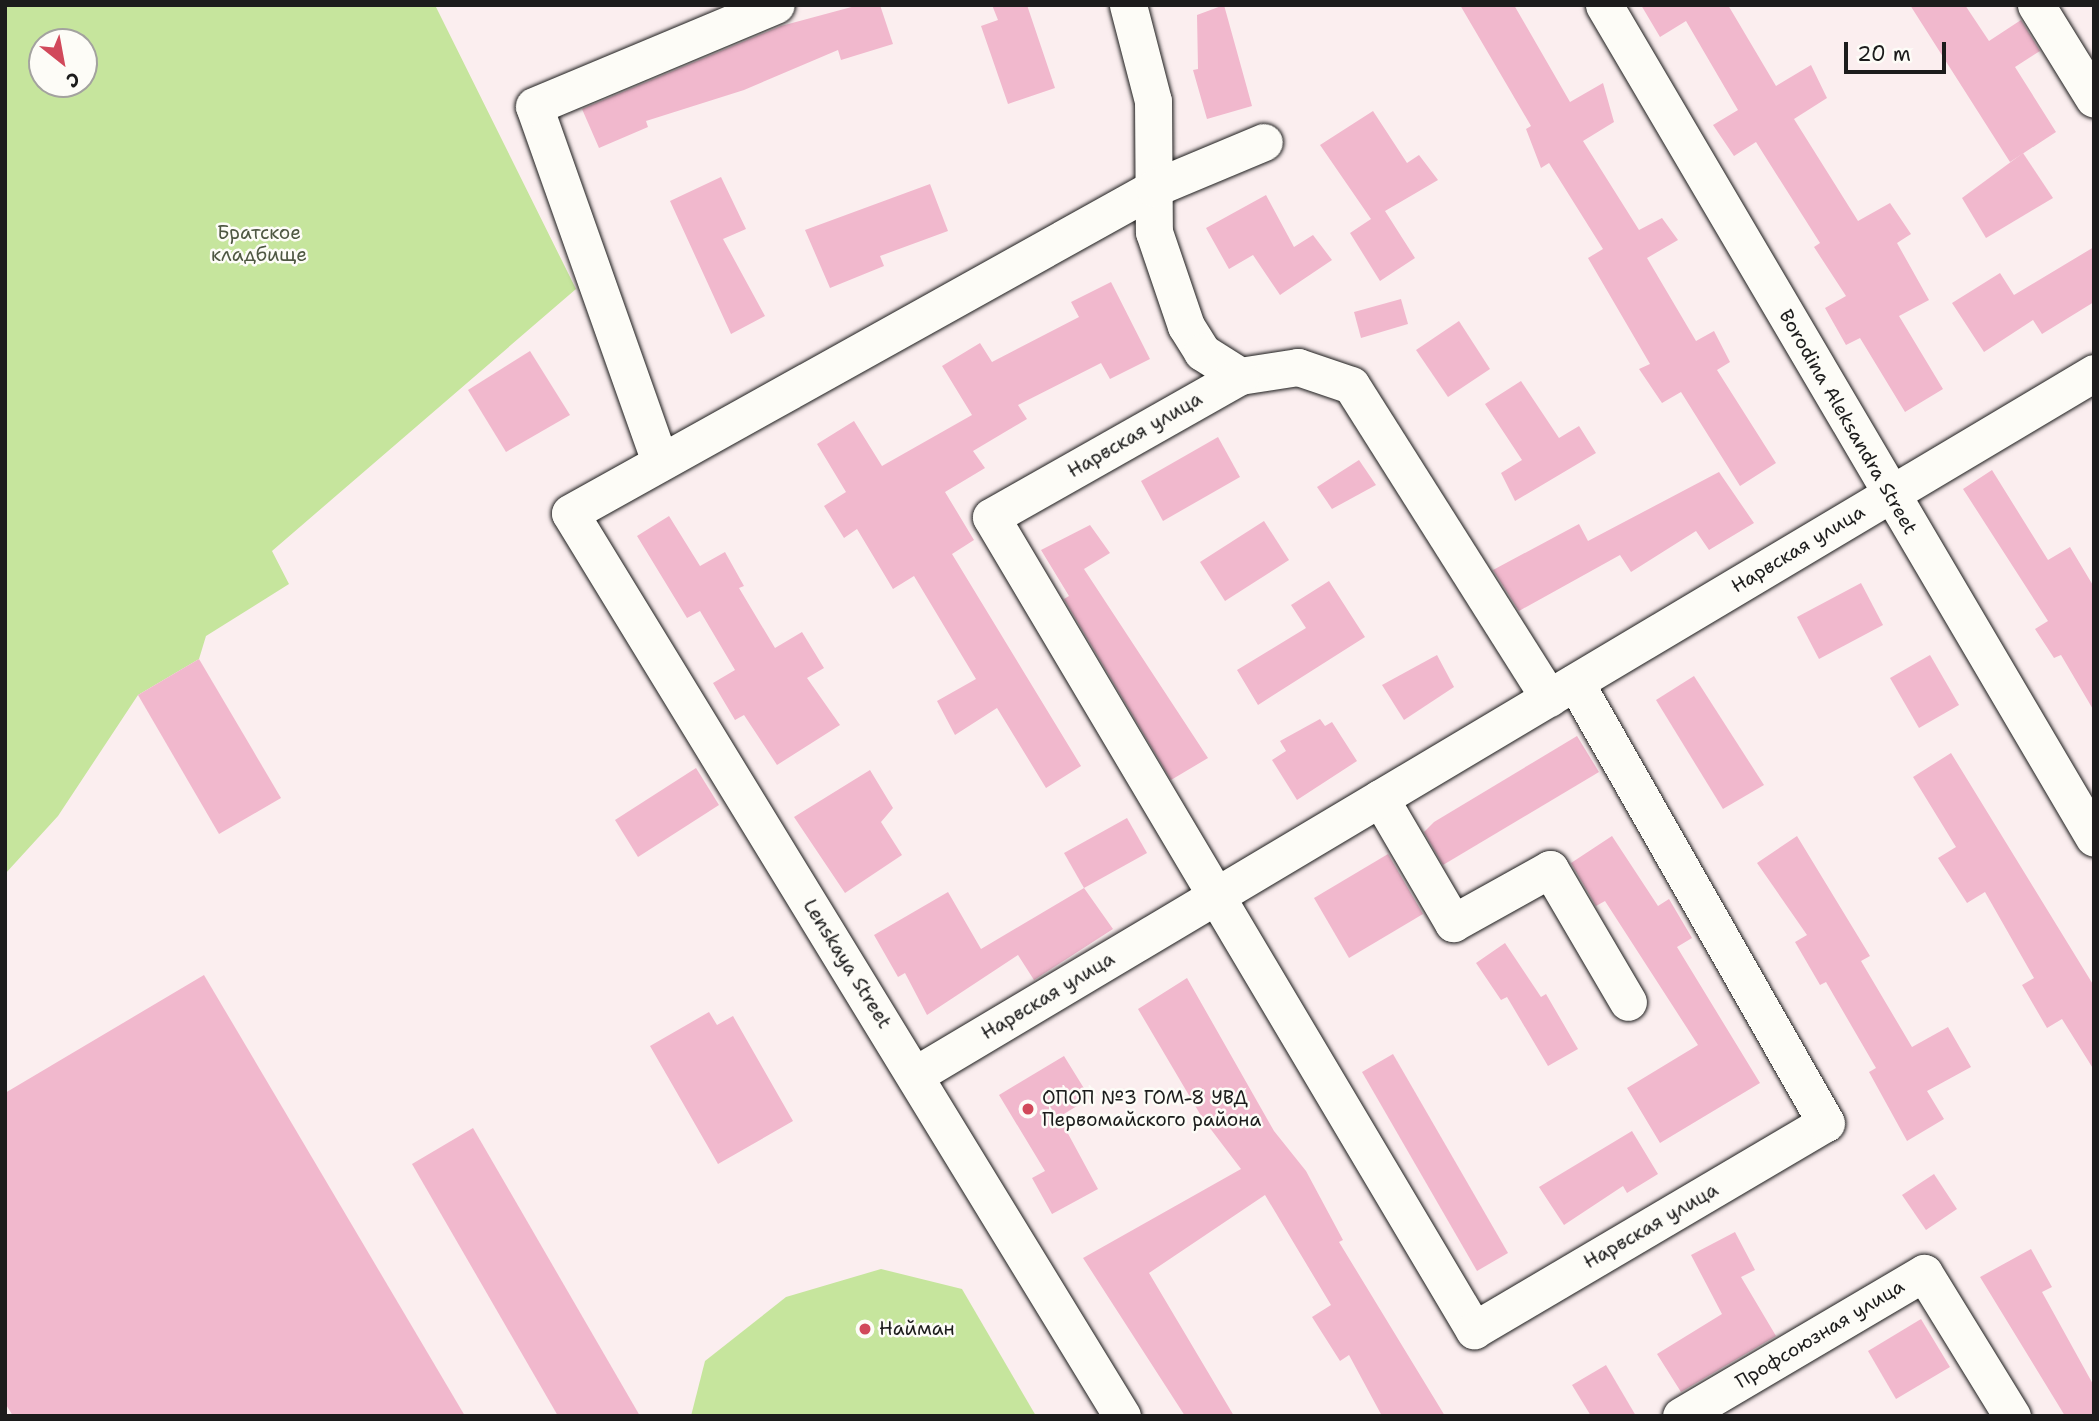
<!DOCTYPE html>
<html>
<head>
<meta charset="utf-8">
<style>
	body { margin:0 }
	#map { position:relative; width:2099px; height:1421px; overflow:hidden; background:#fbeeef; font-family:"Shantell Sans",sans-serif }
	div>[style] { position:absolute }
	.green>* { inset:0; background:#c6e59d }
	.building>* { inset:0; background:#f1b8cd }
	.roads { filter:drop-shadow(0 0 2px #1c1c1c) drop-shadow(0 0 2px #1c1c1c) }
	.minor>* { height:37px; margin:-18.5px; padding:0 18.5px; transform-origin:18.5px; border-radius:18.5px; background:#fdfcf7 }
	.dots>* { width:19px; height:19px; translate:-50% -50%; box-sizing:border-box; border:4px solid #fdfcf7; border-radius:50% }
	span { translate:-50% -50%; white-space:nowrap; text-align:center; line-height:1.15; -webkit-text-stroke:5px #fdfcf7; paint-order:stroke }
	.park-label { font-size:19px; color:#4f5843 }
	.street-label { font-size:19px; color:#1c1c1c }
	.poi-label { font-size:19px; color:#1c1c1c }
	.left { translate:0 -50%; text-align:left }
	.frame { position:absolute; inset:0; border:7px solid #1c1c1c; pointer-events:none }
	.north { position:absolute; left:28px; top:28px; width:70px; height:70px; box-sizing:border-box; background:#fdfcf7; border:2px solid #a3a29f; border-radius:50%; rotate:149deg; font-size:19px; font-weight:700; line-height:28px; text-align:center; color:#1c1c1c }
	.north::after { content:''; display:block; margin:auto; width:24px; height:32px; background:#d1495b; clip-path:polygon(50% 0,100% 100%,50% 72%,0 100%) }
	.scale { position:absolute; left:1844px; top:42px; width:102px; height:32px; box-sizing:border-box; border:4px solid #1c1c1c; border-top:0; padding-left:9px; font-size:21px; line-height:24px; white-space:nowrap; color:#1c1c1c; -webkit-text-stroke:5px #fdfcf7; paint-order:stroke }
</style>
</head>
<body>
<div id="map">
	<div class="green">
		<div style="clip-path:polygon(evenodd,5px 5px,435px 5px,576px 289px,272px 551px,289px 584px,206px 636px,199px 659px,138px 695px,58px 816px,5px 874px,5px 5px,42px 42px,84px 42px,84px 84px,42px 84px,42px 42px)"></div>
		<div style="clip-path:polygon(881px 1269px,962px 1289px,1036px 1416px,691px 1416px,705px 1361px,786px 1297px)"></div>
	</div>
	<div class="building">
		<div style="clip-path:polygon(859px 5px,880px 5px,893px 44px,841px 60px,838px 50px,744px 90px,646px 121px,648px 127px,599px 148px,582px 109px,781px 26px)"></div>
		<div style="clip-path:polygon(992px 5px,1027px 5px,1055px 88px,1008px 104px,981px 26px,998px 20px)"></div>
		<div style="clip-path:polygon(1224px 5px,1252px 106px,1207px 119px,1193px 70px,1198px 69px,1197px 15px)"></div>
		<div style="clip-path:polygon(1460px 5px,1514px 5px,1570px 102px,1603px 83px,1614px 122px,1583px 141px,1639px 230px,1662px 218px,1678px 240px,1647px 258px,1696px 341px,1714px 331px,1730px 362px,1717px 370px,1776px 463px,1740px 486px,1681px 392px,1662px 403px,1639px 369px,1650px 364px,1588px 258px,1603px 249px,1549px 163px,1541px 168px,1526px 129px,1531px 126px)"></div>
		<div style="clip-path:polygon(1641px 5px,1728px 5px,1776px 86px,1811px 65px,1827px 98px,1794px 119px,1858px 221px,1890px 203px,1911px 234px,1897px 243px,1929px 300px,1899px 316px,1943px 389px,1905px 412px,1860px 338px,1846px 345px,1825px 308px,1846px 296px,1814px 247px,1820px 243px,1756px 142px,1734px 156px,1713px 125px,1738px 110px,1686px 21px,1660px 37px)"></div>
		<div style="clip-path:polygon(1910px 5px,1965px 5px,1989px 41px,2021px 20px,2040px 51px,2015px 67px,2056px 132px,2010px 162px)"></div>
		<div style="clip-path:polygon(1373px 111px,1407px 163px,1419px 155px,1438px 180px,1385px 211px,1415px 258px,1380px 281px,1350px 233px,1371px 219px,1320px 145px)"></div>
		<div style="clip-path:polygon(2023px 153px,2053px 198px,1986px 238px,1962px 198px)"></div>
		<div style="clip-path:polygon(721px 177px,746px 229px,723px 239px,765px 316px,731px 334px,670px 201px)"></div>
		<div style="clip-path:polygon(930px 184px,948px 231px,880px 256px,884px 266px,830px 288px,805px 230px)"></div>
		<div style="clip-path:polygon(1266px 195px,1294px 247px,1313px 235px,1332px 260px,1280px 295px,1253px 255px,1229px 269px,1206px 228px)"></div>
		<div style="clip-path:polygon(2094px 247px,2094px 302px,2042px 334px,2033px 320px,1984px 352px,1952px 303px,2000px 273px,2014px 295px)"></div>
		<div style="clip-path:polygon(1111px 282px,1150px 359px,1110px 379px,1101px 363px,1018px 405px,1027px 419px,973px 451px,985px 468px,945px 492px,974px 540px,952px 554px,1081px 766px,1046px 788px,997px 708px,955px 735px,937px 701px,976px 679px,914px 576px,893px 589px,857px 529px,844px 538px,824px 506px,846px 492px,817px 444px,854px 421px,882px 466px,972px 415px,942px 366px,980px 343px,992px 362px,1079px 317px,1071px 302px)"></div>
		<div style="clip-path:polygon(1401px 299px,1408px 324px,1361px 338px,1354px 312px)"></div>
		<div style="clip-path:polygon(1459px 321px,1490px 369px,1448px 397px,1416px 350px)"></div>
		<div style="clip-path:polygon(530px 351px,570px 415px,506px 452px,468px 390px)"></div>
		<div style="clip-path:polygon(1521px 381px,1559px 438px,1579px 426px,1596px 453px,1515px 501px,1501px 473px,1522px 460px,1485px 404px)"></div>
		<div style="clip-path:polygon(1218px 437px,1240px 477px,1163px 521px,1141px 481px)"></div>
		<div style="clip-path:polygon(1359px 460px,1376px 485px,1332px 509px,1317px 487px)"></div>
		<div style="clip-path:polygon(1992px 470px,2048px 560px,2070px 547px,2094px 587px,2094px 711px,2061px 655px,2054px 658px,2035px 629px,2048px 621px,1963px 489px)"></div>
		<div style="clip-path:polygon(1719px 472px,1754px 523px,1709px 550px,1696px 531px,1631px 572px,1620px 555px,1519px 611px,1493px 570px,1579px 524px,1588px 541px)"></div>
		<div style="clip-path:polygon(669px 516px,700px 566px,725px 552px,744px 586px,739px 588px,775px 648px,802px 632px,824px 668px,807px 678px,840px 725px,777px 765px,744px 715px,735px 720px,713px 683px,735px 670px,700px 611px,687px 618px,637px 536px)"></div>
		<div style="clip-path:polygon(1264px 521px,1289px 560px,1225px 601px,1200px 562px)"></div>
		<div style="clip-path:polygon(1090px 525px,1110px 553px,1084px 569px,1208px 758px,1171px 780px,1064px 599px,1069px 596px,1041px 550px)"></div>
		<div style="clip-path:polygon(1329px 581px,1365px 637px,1258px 705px,1237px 670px,1306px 628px,1291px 605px)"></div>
		<div style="clip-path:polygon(1861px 583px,1883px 625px,1819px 659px,1797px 617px)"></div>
		<div style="clip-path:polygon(1437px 655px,1454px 687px,1404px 720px,1382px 685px)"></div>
		<div style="clip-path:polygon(1930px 655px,1959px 705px,1919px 728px,1890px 678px)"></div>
		<div style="clip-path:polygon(199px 659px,281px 798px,219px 834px,138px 695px)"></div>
		<div style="clip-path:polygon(1694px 676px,1764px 785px,1723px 809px,1656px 700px)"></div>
		<div style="clip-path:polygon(1320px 719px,1325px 726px,1332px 722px,1357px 761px,1297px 800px,1272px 760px,1286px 751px,1280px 741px)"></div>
		<div style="clip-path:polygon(1577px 736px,1599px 772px,1443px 865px,1424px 832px,1434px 822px)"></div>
		<div style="clip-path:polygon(1951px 753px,2094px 986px,2094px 1070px,2062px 1019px,2047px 1028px,2022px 985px,2034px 978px,1985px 892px,1967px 903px,1938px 858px,1956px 847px,1913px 777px)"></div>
		<div style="clip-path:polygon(696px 768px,719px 805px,638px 857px,615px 820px)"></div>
		<div style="clip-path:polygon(870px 770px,893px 808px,881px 822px,902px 855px,845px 893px,794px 817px)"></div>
		<div style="clip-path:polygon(1127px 818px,1147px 853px,1084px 888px,1064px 853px)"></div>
		<div style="clip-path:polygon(1612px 836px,1658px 906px,1669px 899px,1692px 938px,1677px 947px,1760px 1083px,1660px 1143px,1627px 1088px,1698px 1045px,1605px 901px,1596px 906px,1571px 863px)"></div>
		<div style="clip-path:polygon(1797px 836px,1870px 956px,1861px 961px,1912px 1047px,1948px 1027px,1971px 1067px,1927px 1091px,1944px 1119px,1907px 1141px,1869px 1072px,1876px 1068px,1826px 982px,1820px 985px,1795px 942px,1807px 935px,1757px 863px)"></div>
		<div style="clip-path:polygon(1388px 854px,1423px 914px,1349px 958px,1314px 898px)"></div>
		<div style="clip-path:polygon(1084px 888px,1113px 929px,1034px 980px,1018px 955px,927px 1015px,905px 973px,898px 977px,874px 935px,948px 892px,981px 949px)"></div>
		<div style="clip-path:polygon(1505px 943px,1541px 997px,1546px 994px,1578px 1049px,1548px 1066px,1507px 997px,1501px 1000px,1476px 963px)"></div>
		<div style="clip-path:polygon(204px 975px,465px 1416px,13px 1416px,5px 1403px,5px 1093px)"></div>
		<div style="clip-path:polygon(1187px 978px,1274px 1131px,1306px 1171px,1343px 1240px,1339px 1242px,1445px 1416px,1382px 1416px,1349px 1355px,1340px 1361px,1312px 1317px,1331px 1305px,1265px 1195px,1149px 1273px,1234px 1416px,1185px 1416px,1083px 1258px,1241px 1169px,1203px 1119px,1138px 1009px)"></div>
		<div style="clip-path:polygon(709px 1012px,717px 1025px,733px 1016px,793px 1121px,718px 1164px,650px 1046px)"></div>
		<div style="clip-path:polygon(1393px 1054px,1508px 1253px,1477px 1271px,1362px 1072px)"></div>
		<div style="clip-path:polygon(1064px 1056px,1090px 1098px,1059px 1117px,1098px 1189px,1052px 1214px,1032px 1178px,1045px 1171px,999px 1095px)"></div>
		<div style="clip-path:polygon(473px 1128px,640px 1416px,558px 1416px,412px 1164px)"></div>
		<div style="clip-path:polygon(1632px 1131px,1658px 1174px,1627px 1193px,1623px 1186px,1564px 1225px,1539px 1187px)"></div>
		<div style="clip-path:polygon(1934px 1174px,1957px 1209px,1926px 1230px,1902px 1195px)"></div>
		<div style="clip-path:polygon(1735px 1232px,1755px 1270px,1741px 1277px,1776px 1336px,1681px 1392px,1657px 1354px,1722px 1314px,1691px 1255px)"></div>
		<div style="clip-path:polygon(2031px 1249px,2052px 1287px,2042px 1292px,2094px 1386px,2094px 1416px,2065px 1416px,1980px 1277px)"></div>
		<div style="clip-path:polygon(1921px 1319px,1950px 1367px,1896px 1399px,1868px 1351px)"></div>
		<div style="clip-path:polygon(1606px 1365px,1636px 1416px,1591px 1416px,1572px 1385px)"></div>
	</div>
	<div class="roads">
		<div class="minor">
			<div style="left:1128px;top:5px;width:99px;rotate:75.4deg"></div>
			<div style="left:1153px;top:101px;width:131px;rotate:89.6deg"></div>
			<div style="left:1154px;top:232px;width:99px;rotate:71.2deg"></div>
			<div style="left:1186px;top:326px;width:31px;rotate:58deg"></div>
			<div style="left:1202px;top:352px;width:45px;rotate:32.3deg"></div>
			<div style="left:1604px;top:5px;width:966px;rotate:59.53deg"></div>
			<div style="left:2036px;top:5px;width:110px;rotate:58.3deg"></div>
			<div style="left:659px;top:459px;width:374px;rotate:-109.5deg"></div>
			<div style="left:534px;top:106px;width:262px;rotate:-22.7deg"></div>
			<div style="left:1549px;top:698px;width:370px;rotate:-122.3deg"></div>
			<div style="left:1351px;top:385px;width:56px;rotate:-161.2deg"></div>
			<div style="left:1298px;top:367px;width:59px;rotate:171.2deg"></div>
			<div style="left:1240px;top:376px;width:286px;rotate:150.5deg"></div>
			<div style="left:991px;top:517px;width:946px;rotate:59.29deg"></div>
			<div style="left:1474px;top:1330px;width:408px;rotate:-30.5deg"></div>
			<div style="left:1826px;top:1123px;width:507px;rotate:-119.65deg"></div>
			<div style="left:1380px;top:798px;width:145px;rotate:59.7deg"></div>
			<div style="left:1453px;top:923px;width:111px;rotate:-29.1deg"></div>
			<div style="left:1550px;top:869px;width:154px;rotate:59.6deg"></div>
			<div style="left:915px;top:1075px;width:1372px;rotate:-30.77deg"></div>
			<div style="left:1122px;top:1416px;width:1058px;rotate:-121.44deg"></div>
			<div style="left:570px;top:513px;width:668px;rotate:-29.1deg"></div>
			<div style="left:1154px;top:188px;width:119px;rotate:-22.7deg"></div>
			<div style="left:1681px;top:1416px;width:282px;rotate:-30.5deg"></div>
			<div style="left:1924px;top:1273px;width:168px;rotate:58.4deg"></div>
		</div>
	</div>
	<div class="dots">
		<div style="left:1028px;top:1109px;background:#d1495b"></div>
		<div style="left:865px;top:1329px;background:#d1495b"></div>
	</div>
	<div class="park-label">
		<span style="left:259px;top:244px">Братское<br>кладбище</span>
	</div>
	<div class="street-label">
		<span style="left:1848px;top:422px;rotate:60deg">Borodina Aleksandra Street</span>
		<span style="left:1135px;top:435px;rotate:-30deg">Нарвская улица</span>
		<span style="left:1798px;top:549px;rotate:-31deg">Нарвская улица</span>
		<span style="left:847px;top:964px;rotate:58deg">Lenskaya Street</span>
		<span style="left:1048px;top:996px;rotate:-31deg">Нарвская улица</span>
		<span style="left:1651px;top:1226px;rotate:-30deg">Нарвская улица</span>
		<span style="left:1820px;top:1334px;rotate:-31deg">Профсоюзная улица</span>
	</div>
	<div class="poi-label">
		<span class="left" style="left:1042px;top:1109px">ОПОП №3 ГОМ-8 УВД<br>Первомайского района</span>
		<span class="left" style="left:879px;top:1329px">Найман</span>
	</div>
	<div class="frame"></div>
	<div class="north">С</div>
	<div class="scale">20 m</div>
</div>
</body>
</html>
